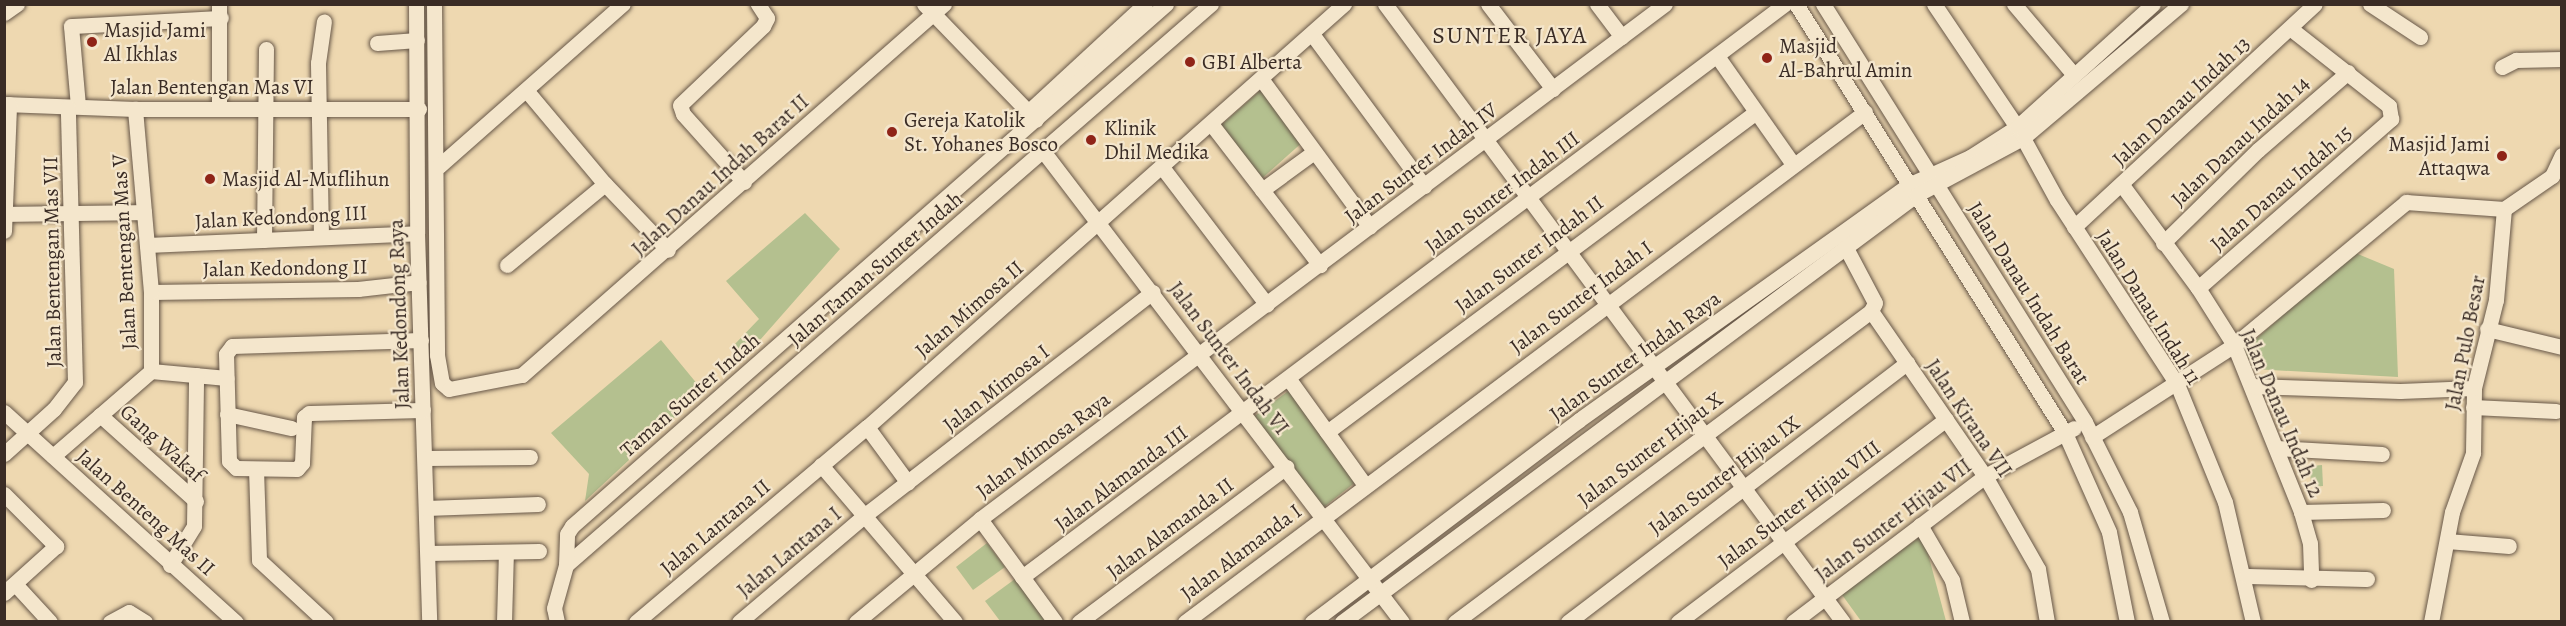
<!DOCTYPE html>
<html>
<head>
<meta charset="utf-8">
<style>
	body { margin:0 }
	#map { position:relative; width:2566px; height:626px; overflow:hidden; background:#eed8b0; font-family:Alegreya,serif }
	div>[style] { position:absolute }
	.green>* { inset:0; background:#b4c08f }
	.roads { filter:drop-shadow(0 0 2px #675748) drop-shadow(0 0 2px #675748) }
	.minor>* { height:15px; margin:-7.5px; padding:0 7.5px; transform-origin:7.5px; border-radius:7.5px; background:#f4e6cc }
	.dots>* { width:16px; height:16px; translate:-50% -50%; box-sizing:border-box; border:3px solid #f4e6cc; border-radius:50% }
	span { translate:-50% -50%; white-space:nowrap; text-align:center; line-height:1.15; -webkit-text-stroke:4.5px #f4e6cc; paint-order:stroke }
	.poi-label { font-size:21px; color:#3a2c25 }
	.left { translate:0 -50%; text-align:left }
	.right { translate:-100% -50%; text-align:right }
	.street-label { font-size:21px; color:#3a2c25 }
	.quarter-label { font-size:24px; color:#3a2c25; letter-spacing:1.5px }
	.frame { position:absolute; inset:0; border:6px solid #3a2c25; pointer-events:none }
</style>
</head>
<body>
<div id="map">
	<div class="green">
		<div style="clip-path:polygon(1264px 87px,1305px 140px,1259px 181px,1219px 127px)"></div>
		<div style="clip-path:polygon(805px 213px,840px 249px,745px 357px,734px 345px,759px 319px,726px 281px)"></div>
		<div style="clip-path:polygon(2353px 252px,2394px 269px,2398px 377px,2254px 369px,2244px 350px)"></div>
		<div style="clip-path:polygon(661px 340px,703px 391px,585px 501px,589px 474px,551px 433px)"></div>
		<div style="clip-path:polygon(1291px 389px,1357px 481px,1324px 507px,1252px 418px)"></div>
		<div style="clip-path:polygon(2322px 465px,2323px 486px,2311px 487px,2310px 466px)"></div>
		<div style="clip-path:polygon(1923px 535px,1946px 621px,1861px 621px,1840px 592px)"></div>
		<div style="clip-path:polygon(987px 543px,1005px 567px,973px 590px,956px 567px)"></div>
		<div style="clip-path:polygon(1015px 579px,1046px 621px,1000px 621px,985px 601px)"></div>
	</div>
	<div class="roads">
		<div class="minor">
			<div style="left:416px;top:4px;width:229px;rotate:89.7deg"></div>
			<div style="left:417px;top:233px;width:389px;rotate:88.2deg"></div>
			<div style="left:434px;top:4px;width:351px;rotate:89.5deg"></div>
			<div style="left:437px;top:355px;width:28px;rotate:80deg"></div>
			<div style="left:442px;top:383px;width:9px;rotate:41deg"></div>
			<div style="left:449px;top:389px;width:74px;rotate:-10.9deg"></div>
			<div style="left:522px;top:375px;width:562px;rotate:-41.32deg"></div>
			<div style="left:924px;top:4px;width:161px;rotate:46deg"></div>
			<div style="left:1385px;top:4px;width:769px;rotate:53.46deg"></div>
			<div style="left:1488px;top:4px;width:107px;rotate:52.6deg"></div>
			<div style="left:1597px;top:4px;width:41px;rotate:52.9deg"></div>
			<div style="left:1796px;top:4px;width:506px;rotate:57.91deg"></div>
			<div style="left:2065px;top:433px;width:108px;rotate:66deg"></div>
			<div style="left:2109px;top:532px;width:92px;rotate:78.7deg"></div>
			<div style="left:1823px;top:4px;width:493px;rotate:57.9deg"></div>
			<div style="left:2085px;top:422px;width:101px;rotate:63.4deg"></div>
			<div style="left:2130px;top:512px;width:115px;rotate:73.8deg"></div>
			<div style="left:1934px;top:4px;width:148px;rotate:56deg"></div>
			<div style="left:2017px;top:127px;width:83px;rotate:61.3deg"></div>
			<div style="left:2057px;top:200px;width:220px;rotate:56.9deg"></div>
			<div style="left:2177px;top:384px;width:127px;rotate:67.9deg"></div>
			<div style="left:2225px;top:502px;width:123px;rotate:76.9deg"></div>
			<div style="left:2014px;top:4px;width:93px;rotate:49.8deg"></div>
			<div style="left:2370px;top:4px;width:60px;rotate:33.4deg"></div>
			<div style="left:4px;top:13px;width:16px;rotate:-35deg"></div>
			<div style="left:1312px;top:34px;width:189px;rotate:53.6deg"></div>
			<div style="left:377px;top:43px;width:40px;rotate:-4.3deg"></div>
			<div style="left:1717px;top:56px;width:132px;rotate:54.9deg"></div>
			<div style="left:2502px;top:67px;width:16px;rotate:-27deg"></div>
			<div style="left:2516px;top:60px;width:46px;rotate:-1.2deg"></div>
			<div style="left:1262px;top:80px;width:182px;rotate:53.7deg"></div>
			<div style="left:526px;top:90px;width:123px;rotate:50deg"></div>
			<div style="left:605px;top:184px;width:91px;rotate:46.3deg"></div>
			<div style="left:4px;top:104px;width:131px;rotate:2.2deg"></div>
			<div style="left:135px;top:109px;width:284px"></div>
			<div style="left:78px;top:106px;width:80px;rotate:-95deg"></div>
			<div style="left:71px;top:26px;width:150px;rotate:-3.1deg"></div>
			<div style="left:219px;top:107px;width:103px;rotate:-90deg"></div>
			<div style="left:1029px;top:111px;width:158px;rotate:-42.7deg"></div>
			<div style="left:1212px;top:125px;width:177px;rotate:52.4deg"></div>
			<div style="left:1043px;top:151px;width:592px;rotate:52.69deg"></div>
			<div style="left:439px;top:166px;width:245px;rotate:-41.4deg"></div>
			<div style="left:1162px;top:167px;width:173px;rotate:52.7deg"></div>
			<div style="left:744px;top:182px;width:91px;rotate:-131.9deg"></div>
			<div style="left:683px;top:114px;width:9px;rotate:-108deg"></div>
			<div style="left:680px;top:105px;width:115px;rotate:-43.6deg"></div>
			<div style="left:763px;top:26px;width:9px;rotate:-63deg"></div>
			<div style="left:767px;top:18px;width:17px;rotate:-123deg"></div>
			<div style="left:2122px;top:185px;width:128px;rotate:53.6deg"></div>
			<div style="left:2198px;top:288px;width:67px;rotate:57.7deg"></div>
			<div style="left:2234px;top:345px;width:180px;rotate:68.1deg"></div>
			<div style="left:2301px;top:512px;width:32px;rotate:74deg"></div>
			<div style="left:2310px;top:543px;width:37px;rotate:88deg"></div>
			<div style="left:1262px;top:190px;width:64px;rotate:-36.2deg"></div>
			<div style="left:2504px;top:209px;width:58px;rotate:-34.5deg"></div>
			<div style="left:2552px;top:176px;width:23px;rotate:-65deg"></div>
			<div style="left:6px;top:214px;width:138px;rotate:-0.8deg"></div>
			<div style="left:2074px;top:227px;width:328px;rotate:-42.8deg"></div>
			<div style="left:4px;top:231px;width:127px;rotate:-87.7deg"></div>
			<div style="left:321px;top:236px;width:173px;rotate:-91deg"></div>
			<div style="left:318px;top:63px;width:42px;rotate:-81.9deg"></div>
			<div style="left:264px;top:240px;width:191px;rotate:-89.4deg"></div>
			<div style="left:2163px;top:243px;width:133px;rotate:-44.4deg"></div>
			<div style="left:2258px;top:150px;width:119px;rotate:-40.9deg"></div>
			<div style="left:147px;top:245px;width:270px;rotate:-2.5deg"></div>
			<div style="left:1845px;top:246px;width:64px;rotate:62.2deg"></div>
			<div style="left:1875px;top:303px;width:9px;rotate:117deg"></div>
			<div style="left:1871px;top:311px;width:201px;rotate:55.4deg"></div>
			<div style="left:1985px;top:476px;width:107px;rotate:60.3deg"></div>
			<div style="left:2038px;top:569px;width:54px;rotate:80.4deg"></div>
			<div style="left:507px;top:265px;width:127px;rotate:-39.6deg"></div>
			<div style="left:2198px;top:288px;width:257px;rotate:-41.2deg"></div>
			<div style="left:2391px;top:119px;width:13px;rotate:-99deg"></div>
			<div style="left:2389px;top:106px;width:126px;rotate:-141.8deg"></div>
			<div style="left:151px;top:292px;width:207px;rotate:-0.8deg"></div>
			<div style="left:358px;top:289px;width:61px;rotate:-6.5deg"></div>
			<div style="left:2487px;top:329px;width:77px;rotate:13.5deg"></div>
			<div style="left:421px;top:340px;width:189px;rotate:178.2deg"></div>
			<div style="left:232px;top:346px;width:10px;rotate:127deg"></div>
			<div style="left:226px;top:354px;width:107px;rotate:88.4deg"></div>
			<div style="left:229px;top:461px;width:10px;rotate:45deg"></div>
			<div style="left:236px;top:468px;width:61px;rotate:0.9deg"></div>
			<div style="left:297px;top:469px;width:8px;rotate:-50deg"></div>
			<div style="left:302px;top:463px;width:46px;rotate:-87.5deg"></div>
			<div style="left:304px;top:417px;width:6px;rotate:-39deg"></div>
			<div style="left:309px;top:413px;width:114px;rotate:-1.5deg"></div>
			<div style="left:151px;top:371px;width:76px;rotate:5.3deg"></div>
			<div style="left:1288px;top:378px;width:132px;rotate:54.3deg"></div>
			<div style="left:2252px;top:386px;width:148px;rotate:1.9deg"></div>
			<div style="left:2400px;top:391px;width:74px;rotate:-2.3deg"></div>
			<div style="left:2473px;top:407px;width:83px;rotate:2.8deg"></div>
			<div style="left:4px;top:412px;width:313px;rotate:42.2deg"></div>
			<div style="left:227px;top:414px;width:66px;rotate:12.3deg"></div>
			<div style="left:100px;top:415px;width:129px;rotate:41.9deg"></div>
			<div style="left:867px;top:427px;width:69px;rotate:53.8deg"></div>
			<div style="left:1327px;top:432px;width:535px;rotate:-36.72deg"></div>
			<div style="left:2092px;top:437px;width:169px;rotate:-32.9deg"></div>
			<div style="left:2234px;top:345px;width:224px;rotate:-39.7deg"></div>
			<div style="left:2406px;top:202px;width:98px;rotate:4.1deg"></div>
			<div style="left:2276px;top:448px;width:106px;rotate:3.2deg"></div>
			<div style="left:4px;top:454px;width:67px;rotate:-42deg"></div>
			<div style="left:54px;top:409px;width:34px;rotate:-52deg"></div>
			<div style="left:75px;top:382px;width:275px;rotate:-91.5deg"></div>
			<div style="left:53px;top:456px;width:130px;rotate:-40.9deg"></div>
			<div style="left:151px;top:371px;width:79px;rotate:-90deg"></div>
			<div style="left:151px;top:292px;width:184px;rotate:-95deg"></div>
			<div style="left:426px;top:458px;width:104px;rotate:-0.6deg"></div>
			<div style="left:821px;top:465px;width:206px;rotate:49.5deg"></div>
			<div style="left:256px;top:469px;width:91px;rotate:88.1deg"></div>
			<div style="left:259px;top:560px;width:91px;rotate:42.8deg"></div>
			<div style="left:4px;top:494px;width:74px;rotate:45deg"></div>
			<div style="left:56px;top:546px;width:70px;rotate:137.9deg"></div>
			<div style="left:426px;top:508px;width:112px;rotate:-2deg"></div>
			<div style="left:2301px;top:512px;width:82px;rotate:-1.4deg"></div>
			<div style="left:980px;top:519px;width:127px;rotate:53.9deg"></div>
			<div style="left:1920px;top:525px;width:64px;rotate:59.8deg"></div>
			<div style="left:1952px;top:580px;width:43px;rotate:76.6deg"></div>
			<div style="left:2447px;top:541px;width:62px;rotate:4.6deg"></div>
			<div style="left:428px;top:553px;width:111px;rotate:-1deg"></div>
			<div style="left:170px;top:565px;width:46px;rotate:-58.4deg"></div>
			<div style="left:194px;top:526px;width:151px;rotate:-89.2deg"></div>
			<div style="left:566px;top:565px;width:855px;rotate:-41.02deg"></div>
			<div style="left:2246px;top:576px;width:121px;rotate:1.4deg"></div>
			<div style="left:1022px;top:577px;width:954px;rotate:-36.91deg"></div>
			<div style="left:16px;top:585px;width:50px;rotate:47.4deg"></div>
			<div style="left:110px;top:622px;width:21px;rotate:-28deg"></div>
			<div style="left:129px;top:612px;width:19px;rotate:32deg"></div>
			<div style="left:504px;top:622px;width:70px;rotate:-88.4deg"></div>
			<div style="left:557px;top:622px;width:14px;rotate:-102deg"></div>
			<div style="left:554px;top:608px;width:45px;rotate:-74.4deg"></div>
			<div style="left:566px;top:565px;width:31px;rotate:-88deg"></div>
			<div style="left:567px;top:534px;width:9px;rotate:-58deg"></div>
			<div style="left:572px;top:526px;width:791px;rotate:-41.31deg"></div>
			<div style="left:636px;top:622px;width:302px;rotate:-40.2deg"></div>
			<div style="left:867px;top:427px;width:638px;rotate:-41.57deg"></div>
			<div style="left:739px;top:622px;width:165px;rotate:-40.3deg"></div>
			<div style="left:865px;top:515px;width:364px;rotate:-37.8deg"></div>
			<div style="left:856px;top:622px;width:161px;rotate:-39.7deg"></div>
			<div style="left:980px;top:519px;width:857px;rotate:-36.94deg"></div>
			<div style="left:1079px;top:622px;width:259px;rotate:-36.8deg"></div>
			<div style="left:1185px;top:622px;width:850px;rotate:-36.87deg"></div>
			<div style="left:1312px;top:622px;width:335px;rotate:-37.1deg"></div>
			<div style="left:1579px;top:420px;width:404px;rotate:-35.5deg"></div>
			<div style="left:1908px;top:185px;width:68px;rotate:-24.3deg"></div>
			<div style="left:1970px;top:157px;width:56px;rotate:-32.6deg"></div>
			<div style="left:2017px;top:127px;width:183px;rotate:-42.1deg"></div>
			<div style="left:1342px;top:622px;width:715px;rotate:-36.65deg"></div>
			<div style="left:1916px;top:195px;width:123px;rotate:-28.2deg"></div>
			<div style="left:2024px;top:137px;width:206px;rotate:-40.3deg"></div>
			<div style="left:1455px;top:622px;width:519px;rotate:-36.78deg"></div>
			<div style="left:1568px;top:622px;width:427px;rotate:-37.4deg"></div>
			<div style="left:1678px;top:622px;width:336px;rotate:-37.1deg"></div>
			<div style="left:1793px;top:622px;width:241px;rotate:-37.2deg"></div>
			<div style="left:1985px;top:476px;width:101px;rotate:-28.3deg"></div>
			<div style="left:2431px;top:622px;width:112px;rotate:-79.2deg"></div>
			<div style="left:2452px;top:512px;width:63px;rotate:-70.4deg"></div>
			<div style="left:2473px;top:453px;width:65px;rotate:-89.1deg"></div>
			<div style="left:2474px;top:388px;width:91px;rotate:-76deg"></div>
			<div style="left:2496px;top:300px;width:91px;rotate:-85deg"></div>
		</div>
	</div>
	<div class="dots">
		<div style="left:92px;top:42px;background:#8f2418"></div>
		<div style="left:1767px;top:58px;background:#8f2418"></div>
		<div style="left:1190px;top:62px;background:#8f2418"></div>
		<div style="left:892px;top:132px;background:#8f2418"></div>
		<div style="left:1091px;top:140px;background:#8f2418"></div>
		<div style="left:2502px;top:156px;background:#8f2418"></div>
		<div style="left:210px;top:179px;background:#8f2418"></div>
	</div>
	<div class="poi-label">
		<span class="left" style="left:104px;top:42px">Masjid Jami<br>Al Ikhlas</span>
		<span class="left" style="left:1779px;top:58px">Masjid<br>Al-Bahrul Amin</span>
		<span class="left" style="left:1202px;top:62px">GBI Alberta</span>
		<span class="left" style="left:904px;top:132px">Gereja Katolik<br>St. Yohanes Bosco</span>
		<span class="left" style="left:1104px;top:140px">Klinik<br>Dhil Medika</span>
		<span class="right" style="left:2490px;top:156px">Masjid Jami<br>Attaqwa</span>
		<span class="left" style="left:222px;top:179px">Masjid Al-Muflihun</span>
	</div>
	<div class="street-label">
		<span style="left:212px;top:87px">Jalan Bentengan Mas VI</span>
		<span style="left:2181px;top:101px;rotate:-43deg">Jalan Danau Indah 13</span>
		<span style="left:2240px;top:141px;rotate:-43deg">Jalan Danau Indah 14</span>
		<span style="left:1421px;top:163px;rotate:-37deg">Jalan Sunter Indah IV</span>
		<span style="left:720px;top:175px;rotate:-42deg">Jalan Danau Indah Barat II</span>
		<span style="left:2281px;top:188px;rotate:-41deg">Jalan Danau Indah 15</span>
		<span style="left:1502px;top:192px;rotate:-37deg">Jalan Sunter Indah III</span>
		<span style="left:281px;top:217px;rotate:-3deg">Jalan Kedondong III</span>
		<span style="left:124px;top:252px;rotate:-93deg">Jalan Bentengan Mas V</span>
		<span style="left:1529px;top:254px;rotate:-37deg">Jalan Sunter Indah II</span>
		<span style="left:52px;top:262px;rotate:-91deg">Jalan Bentengan Mas VII</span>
		<span style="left:285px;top:268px;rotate:-1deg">Jalan Kedondong II</span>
		<span style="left:875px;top:269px;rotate:-41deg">Jalan Taman Sunter Indah</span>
		<span style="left:2029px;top:293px;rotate:58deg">Jalan Danau Indah Barat</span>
		<span style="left:1581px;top:297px;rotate:-37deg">Jalan Sunter Indah I</span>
		<span style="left:2149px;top:307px;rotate:58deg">Jalan Danau Indah 11</span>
		<span style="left:969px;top:309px;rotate:-41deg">Jalan Mimosa II</span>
		<span style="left:399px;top:314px;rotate:-92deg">Jalan Kedondong Raya</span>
		<span style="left:2465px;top:343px;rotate:-79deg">Jalan Pulo Besar</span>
		<span style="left:1635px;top:356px;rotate:-36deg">Jalan Sunter Indah Raya</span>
		<span style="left:1229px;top:358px;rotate:53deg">Jalan Sunter Indah VI</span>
		<span style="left:996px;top:388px;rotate:-38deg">Jalan Mimosa I</span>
		<span style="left:690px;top:395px;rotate:-41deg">Taman Sunter Indah</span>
		<span style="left:2282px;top:413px;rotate:67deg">Jalan Danau Indah 12</span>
		<span style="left:1969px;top:418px;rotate:56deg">Jalan Kirana VII</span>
		<span style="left:162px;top:443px;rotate:42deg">Gang Wakaf</span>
		<span style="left:1043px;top:445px;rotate:-37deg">Jalan Mimosa Raya</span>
		<span style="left:1650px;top:449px;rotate:-37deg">Jalan Sunter Hijau X</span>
		<span style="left:1724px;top:475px;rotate:-37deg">Jalan Sunter Hijau IX</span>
		<span style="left:1121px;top:478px;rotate:-37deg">Jalan Alamanda III</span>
		<span style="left:1799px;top:504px;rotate:-37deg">Jalan Sunter Hijau VIII</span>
		<span style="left:146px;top:512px;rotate:42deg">Jalan Benteng Mas II</span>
		<span style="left:1893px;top:520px;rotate:-37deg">Jalan Sunter Hijau VII</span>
		<span style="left:715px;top:527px;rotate:-40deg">Jalan Lantana II</span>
		<span style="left:1170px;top:528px;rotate:-37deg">Jalan Alamanda II</span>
		<span style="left:789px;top:552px;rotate:-40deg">Jalan Lantana I</span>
		<span style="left:1241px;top:552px;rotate:-37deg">Jalan Alamanda I</span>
	</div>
	<div class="quarter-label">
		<span style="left:1510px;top:36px">SUNTER JAYA</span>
	</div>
	<div class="frame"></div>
</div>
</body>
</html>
